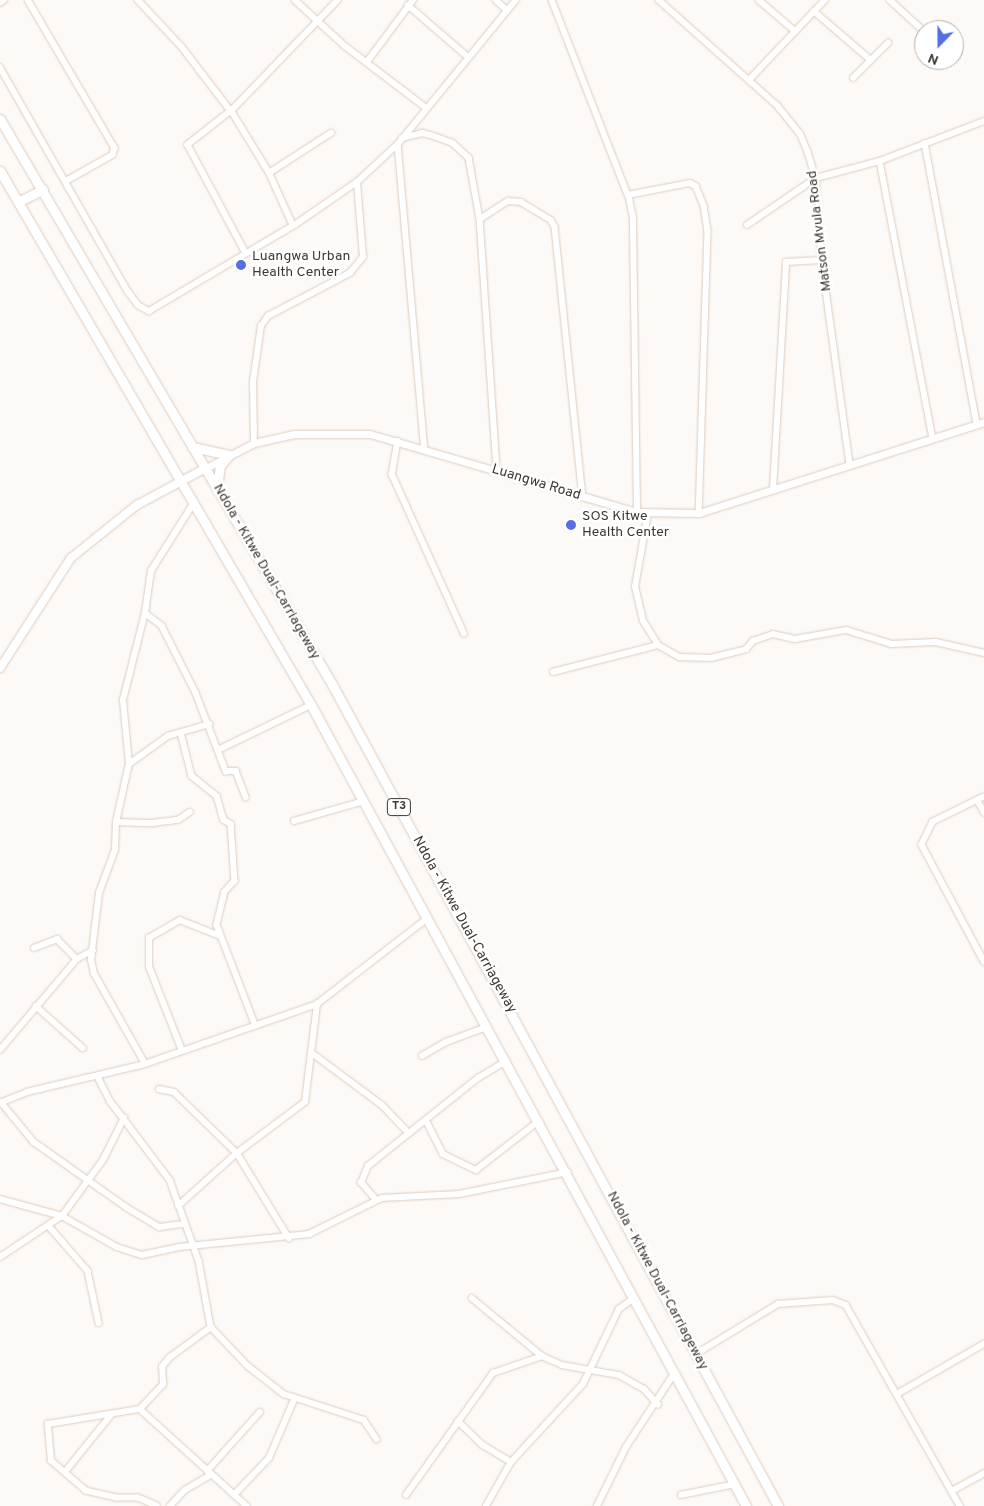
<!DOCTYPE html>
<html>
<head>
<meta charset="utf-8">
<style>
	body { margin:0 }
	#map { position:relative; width:984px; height:1506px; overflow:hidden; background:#fdf9f6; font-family:Overpass,sans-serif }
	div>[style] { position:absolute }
	.roads { filter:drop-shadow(0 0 1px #deccbe) drop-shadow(0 0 1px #deccbe) }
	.minor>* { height:5.5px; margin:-2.75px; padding:0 2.75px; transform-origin:2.75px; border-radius:2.75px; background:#fff }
	.tertiary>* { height:7px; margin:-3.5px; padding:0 3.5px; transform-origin:3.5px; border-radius:3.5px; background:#fff }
	.secondary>* { height:8px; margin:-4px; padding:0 4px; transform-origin:4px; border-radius:4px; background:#fff }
	.trunk>* { height:9px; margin:-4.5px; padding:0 4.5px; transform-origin:4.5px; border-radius:4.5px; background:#fff }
	.dots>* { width:14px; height:14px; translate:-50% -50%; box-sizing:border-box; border:2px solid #fff; border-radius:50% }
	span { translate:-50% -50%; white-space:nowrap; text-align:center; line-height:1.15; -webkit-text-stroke:5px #fff; paint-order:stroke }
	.shield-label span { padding:1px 4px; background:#fff; border:1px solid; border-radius:4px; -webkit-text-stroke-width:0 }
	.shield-label { font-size:12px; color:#3e3732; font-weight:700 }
	.street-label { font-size:14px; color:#3e3732 }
	.poi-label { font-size:14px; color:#3e3732 }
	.left { translate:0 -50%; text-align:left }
	.north { position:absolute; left:914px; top:20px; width:50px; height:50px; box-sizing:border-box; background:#fff; border:1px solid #b2afad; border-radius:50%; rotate:202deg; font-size:14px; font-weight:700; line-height:20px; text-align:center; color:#3e3732 }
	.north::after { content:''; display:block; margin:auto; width:18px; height:22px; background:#566de3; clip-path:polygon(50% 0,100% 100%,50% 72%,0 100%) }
</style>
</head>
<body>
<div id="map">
	<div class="roads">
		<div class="minor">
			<div style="left:28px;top:0;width:172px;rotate:59.6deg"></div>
			<div style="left:115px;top:148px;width:7px;rotate:106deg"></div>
			<div style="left:113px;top:155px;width:53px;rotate:150.5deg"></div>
			<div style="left:138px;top:0;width:64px;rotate:46.9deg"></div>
			<div style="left:182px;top:47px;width:81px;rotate:52.6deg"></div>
			<div style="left:231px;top:111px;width:55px;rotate:141.7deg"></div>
			<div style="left:188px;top:145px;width:123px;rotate:61.8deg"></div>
			<div style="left:295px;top:0;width:68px;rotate:42.6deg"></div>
			<div style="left:345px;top:46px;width:101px;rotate:37.3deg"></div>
			<div style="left:496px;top:0;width:15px;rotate:42deg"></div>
			<div style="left:552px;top:0;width:209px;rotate:68.7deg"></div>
			<div style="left:659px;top:0;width:158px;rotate:41.7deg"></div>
			<div style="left:777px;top:105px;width:36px;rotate:51deg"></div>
			<div style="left:800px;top:133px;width:21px;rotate:67deg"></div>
			<div style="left:808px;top:152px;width:27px;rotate:73deg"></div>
			<div style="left:816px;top:178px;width:82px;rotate:85.8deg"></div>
			<div style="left:822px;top:260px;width:207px;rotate:82.2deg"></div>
			<div style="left:759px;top:0;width:48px;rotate:40.7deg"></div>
			<div style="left:890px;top:0;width:46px;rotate:42.4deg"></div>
			<div style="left:0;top:3px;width:5px;rotate:-37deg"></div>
			<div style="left:408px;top:5px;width:78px;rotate:40.8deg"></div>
			<div style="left:814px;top:11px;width:75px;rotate:40.7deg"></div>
			<div style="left:871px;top:60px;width:24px;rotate:-45deg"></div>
			<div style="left:367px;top:62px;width:77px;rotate:-53.4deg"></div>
			<div style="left:0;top:67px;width:258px;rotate:60.3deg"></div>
			<div style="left:128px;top:291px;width:17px;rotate:54deg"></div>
			<div style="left:138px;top:305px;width:13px;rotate:29deg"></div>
			<div style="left:149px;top:311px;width:167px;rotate:-30.6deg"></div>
			<div style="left:293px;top:226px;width:78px;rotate:-34.5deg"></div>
			<div style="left:357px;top:182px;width:56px;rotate:-42.8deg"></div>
			<div style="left:398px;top:144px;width:186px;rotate:-50.7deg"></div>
			<div style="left:853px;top:78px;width:25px;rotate:-45deg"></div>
			<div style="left:750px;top:79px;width:109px;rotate:-46.5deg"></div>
			<div style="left:402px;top:138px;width:21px;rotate:-14deg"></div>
			<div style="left:422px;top:133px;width:9px;rotate:13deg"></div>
			<div style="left:431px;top:135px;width:23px;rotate:20deg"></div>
			<div style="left:453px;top:143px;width:22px;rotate:43deg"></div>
			<div style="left:469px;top:158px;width:62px;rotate:79.8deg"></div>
			<div style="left:480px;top:219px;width:253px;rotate:86.1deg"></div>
			<div style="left:925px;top:143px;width:286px;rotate:79.5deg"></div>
			<div style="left:398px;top:144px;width:307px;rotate:85deg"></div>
			<div style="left:880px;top:161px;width:282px;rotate:79.2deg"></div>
			<div style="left:269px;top:173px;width:74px;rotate:-32.8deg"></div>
			<div style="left:480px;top:219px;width:33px;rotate:-33deg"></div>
			<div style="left:508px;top:201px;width:13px;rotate:4deg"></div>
			<div style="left:521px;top:202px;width:35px;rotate:31deg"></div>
			<div style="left:551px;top:220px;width:8px;rotate:60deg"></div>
			<div style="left:555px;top:227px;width:272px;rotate:84.1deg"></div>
			<div style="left:747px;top:225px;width:83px;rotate:-34.3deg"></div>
			<div style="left:816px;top:178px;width:66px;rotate:-14.9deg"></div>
			<div style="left:880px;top:161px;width:111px;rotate:-21deg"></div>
			<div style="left:293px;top:226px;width:58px;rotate:-114.4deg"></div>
			<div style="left:269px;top:173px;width:73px;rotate:-121.5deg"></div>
			<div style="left:231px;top:111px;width:154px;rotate:-46.1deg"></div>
			<div style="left:398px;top:441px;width:34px;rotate:100deg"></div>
			<div style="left:392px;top:474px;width:175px;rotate:65.6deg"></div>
			<div style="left:254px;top:443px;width:61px;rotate:-90.9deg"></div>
			<div style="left:253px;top:382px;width:57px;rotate:-81.9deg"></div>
			<div style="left:261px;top:326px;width:12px;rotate:-55deg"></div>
			<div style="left:268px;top:316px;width:93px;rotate:-27.7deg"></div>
			<div style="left:350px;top:273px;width:21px;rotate:-51deg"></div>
			<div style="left:363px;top:257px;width:75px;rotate:-94.6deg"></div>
			<div style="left:773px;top:490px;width:228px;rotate:-86.7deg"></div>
			<div style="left:786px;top:262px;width:36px;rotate:-3deg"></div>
			<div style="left:637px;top:512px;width:294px;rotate:-90.8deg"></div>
			<div style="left:633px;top:218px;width:24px;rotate:-102deg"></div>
			<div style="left:628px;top:195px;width:63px;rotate:-11deg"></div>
			<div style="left:690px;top:183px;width:7px;rotate:27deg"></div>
			<div style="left:696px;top:186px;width:22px;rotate:68deg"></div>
			<div style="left:704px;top:206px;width:25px;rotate:81deg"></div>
			<div style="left:708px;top:231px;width:282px;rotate:91.8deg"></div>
			<div style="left:145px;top:613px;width:21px;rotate:37deg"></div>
			<div style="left:162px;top:626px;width:75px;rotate:63.1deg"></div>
			<div style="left:196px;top:693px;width:84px;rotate:69deg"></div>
			<div style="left:226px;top:771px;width:10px"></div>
			<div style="left:236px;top:771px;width:28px;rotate:69deg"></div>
			<div style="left:658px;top:645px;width:25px;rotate:29deg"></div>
			<div style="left:680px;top:657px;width:31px;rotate:2deg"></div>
			<div style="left:711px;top:658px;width:36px;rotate:-14deg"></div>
			<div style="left:746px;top:649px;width:11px;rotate:-49deg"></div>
			<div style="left:753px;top:641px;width:21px;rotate:-19deg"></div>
			<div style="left:773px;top:634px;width:23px;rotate:13deg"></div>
			<div style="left:795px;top:639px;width:52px;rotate:-10deg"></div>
			<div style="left:846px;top:630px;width:48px;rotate:16.9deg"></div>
			<div style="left:892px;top:644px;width:44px;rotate:-2.6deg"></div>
			<div style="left:936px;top:642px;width:49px;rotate:12.9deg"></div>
			<div style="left:553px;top:672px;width:108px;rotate:-14.4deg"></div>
			<div style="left:658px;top:645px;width:28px;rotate:-122deg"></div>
			<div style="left:643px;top:621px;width:35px;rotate:-103deg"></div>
			<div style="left:635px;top:587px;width:75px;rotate:-80deg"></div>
			<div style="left:181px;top:733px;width:44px;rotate:75.7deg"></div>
			<div style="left:192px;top:776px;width:32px;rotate:39deg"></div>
			<div style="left:217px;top:796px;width:25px;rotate:74deg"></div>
			<div style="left:224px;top:820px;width:8px;rotate:30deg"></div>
			<div style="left:231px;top:824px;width:57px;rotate:86deg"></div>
			<div style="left:235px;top:881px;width:15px;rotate:132deg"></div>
			<div style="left:225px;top:892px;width:34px;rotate:104deg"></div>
			<div style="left:217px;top:925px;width:106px;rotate:69deg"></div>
			<div style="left:220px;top:749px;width:101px;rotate:-25.8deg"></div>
			<div style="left:129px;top:764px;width:48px;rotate:-35.7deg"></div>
			<div style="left:168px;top:736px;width:43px;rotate:-16.3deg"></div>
			<div style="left:984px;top:797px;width:57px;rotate:153.9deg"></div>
			<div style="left:933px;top:822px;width:25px;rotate:116deg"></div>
			<div style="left:922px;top:845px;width:132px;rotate:61.9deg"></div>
			<div style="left:978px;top:801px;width:13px;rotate:61deg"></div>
			<div style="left:294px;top:821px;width:73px;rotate:-15.9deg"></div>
			<div style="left:116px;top:822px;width:36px;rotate:2deg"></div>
			<div style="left:152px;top:823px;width:26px;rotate:-7deg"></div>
			<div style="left:178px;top:820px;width:14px;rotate:-34deg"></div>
			<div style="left:34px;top:948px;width:25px;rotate:-21deg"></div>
			<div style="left:57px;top:939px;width:28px;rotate:45deg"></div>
			<div style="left:36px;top:1006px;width:63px;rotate:41.8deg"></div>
			<div style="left:0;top:1050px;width:119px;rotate:-49.8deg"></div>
			<div style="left:77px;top:959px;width:18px;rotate:-29deg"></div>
			<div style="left:182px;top:1051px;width:90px;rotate:-111.4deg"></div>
			<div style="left:149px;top:967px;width:29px;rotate:-90deg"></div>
			<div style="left:149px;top:938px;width:36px;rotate:-30deg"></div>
			<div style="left:180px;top:920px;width:41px;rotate:21.5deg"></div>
			<div style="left:312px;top:1053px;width:87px;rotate:36.6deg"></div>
			<div style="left:382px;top:1105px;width:39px;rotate:46deg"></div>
			<div style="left:422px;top:1056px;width:28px;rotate:-30deg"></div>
			<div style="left:446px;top:1042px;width:44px;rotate:-20.1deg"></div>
			<div style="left:145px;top:1064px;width:103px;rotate:-119.5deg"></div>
			<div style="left:94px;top:974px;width:14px;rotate:-102deg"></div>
			<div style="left:91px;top:960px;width:67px;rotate:-83.2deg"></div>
			<div style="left:99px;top:893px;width:46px;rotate:-69.6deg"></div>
			<div style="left:115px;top:850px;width:28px;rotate:-88deg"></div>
			<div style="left:116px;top:822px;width:59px;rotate:-77.4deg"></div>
			<div style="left:129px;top:764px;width:64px;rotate:-95.4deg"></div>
			<div style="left:123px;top:700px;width:90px;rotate:-75.8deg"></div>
			<div style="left:145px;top:613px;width:42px;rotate:-81.9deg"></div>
			<div style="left:151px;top:571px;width:79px;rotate:-57.9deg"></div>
			<div style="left:98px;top:1077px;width:28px;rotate:63deg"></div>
			<div style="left:111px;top:1102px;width:98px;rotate:52.9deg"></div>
			<div style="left:170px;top:1180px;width:86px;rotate:70.3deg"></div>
			<div style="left:199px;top:1261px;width:67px;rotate:79.7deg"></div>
			<div style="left:211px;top:1327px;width:54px;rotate:46.5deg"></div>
			<div style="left:248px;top:1366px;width:46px;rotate:37.9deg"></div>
			<div style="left:284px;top:1394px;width:84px;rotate:18deg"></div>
			<div style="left:364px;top:1420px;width:23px;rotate:56deg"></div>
			<div style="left:159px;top:1089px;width:15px;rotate:11deg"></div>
			<div style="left:174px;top:1092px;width:88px;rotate:44.1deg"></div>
			<div style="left:237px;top:1153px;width:100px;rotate:58.5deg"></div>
			<div style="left:1px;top:1102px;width:52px;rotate:50.5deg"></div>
			<div style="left:34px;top:1142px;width:113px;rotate:35.2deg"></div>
			<div style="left:126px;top:1207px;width:39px;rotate:31deg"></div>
			<div style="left:159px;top:1227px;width:25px;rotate:-7deg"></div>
			<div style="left:0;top:1103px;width:29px;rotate:-22deg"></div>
			<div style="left:27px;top:1092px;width:121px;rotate:-13.3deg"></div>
			<div style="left:145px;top:1064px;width:182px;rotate:-19.2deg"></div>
			<div style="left:317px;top:1004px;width:140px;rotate:-37.8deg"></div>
			<div style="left:426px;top:1120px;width:38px;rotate:63deg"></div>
			<div style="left:443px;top:1154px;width:37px;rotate:26deg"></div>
			<div style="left:476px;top:1170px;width:80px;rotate:-37.9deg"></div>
			<div style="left:0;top:1199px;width:64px;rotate:15.3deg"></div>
			<div style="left:62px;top:1216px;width:63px;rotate:29.4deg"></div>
			<div style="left:117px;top:1247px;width:26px;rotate:18deg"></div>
			<div style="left:142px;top:1255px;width:38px;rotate:-12deg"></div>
			<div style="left:179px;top:1247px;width:131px;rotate:-5.7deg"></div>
			<div style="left:309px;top:1234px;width:81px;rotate:-26.3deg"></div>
			<div style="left:382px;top:1198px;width:77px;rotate:-3deg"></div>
			<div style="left:459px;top:1194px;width:111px;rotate:-11.4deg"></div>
			<div style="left:376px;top:1200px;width:23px;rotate:-131deg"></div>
			<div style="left:361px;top:1183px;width:18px;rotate:-68deg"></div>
			<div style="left:368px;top:1166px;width:141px;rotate:-38.7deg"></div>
			<div style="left:478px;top:1078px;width:33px;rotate:-31deg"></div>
			<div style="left:178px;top:1206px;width:79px;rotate:-41.9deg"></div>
			<div style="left:237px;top:1153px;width:85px;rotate:-36.9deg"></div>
			<div style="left:305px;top:1102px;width:99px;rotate:-83deg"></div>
			<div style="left:49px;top:1226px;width:60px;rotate:49.1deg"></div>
			<div style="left:88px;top:1271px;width:53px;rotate:78.1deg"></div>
			<div style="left:0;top:1257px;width:74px;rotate:-33.5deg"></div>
			<div style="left:62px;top:1216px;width:69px;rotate:-53.8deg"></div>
			<div style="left:103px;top:1160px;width:47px;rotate:-63.4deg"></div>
			<div style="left:472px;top:1298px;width:91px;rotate:39.6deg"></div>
			<div style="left:542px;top:1356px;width:22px;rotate:24deg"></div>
			<div style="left:562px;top:1365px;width:58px;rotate:10deg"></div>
			<div style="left:619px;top:1375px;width:29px;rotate:29deg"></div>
			<div style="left:644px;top:1389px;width:21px;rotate:47deg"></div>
			<div style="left:696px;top:1354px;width:96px;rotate:-31.4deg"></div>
			<div style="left:778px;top:1304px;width:55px;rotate:-4.2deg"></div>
			<div style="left:833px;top:1300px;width:14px;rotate:21deg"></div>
			<div style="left:846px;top:1305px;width:231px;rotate:60.4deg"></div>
			<div style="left:899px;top:1393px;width:98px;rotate:-30deg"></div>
			<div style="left:140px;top:1409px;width:144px;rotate:42.2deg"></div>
			<div style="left:458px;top:1421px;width:35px;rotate:44deg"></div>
			<div style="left:483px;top:1445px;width:33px;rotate:31deg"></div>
			<div style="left:207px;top:1471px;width:79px;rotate:-48.1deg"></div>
			<div style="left:65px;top:1472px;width:73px;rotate:-51.1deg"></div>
			<div style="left:952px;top:1491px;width:37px;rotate:-29deg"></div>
			<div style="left:234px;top:1495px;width:51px;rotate:-46.6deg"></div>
			<div style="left:269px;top:1458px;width:63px;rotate:-66.7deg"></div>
			<div style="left:406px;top:1495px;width:150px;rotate:-54.5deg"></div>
			<div style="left:493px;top:1373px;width:52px;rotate:-19.1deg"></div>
			<div style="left:681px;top:1495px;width:56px;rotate:-11.3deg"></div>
			<div style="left:157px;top:1506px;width:21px;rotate:-157deg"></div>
			<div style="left:138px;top:1498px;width:22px;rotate:180deg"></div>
			<div style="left:116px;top:1498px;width:31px;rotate:-167deg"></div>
			<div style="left:86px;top:1491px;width:46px;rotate:-139.4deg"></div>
			<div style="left:51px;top:1461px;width:37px;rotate:-95deg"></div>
			<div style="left:48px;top:1424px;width:93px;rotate:-9.3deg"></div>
			<div style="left:140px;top:1409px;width:34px;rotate:-47deg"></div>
			<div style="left:163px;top:1384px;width:17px;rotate:-93deg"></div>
			<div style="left:162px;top:1367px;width:11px;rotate:-52deg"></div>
			<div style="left:169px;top:1358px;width:52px;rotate:-36.4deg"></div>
			<div style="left:170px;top:1506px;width:22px;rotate:-47deg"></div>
			<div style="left:185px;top:1490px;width:30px;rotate:-30deg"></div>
			<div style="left:486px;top:1506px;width:51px;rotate:-60.4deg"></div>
			<div style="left:511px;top:1462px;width:106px;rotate:-47.3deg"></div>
			<div style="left:583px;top:1384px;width:83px;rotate:-64.4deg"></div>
			<div style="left:619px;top:1309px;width:19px;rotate:-36deg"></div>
			<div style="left:597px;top:1506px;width:66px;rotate:-63.8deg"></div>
			<div style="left:626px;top:1447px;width:87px;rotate:-56.7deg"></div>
		</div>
		<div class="tertiary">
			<div style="left:204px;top:469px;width:56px;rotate:-27.5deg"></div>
			<div style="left:254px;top:443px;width:41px;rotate:-12.7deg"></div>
			<div style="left:294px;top:434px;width:76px"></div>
			<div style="left:370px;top:434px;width:278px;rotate:16.3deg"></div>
			<div style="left:637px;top:512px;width:62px;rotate:0.9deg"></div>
			<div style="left:699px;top:513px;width:299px;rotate:-17.7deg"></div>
		</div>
		<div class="secondary">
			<div style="left:0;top:668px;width:131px;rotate:-57.2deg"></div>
			<div style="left:71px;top:558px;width:85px;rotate:-38.8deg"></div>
			<div style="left:137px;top:505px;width:76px;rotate:-28.2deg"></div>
		</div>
		<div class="trunk">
			<div style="left:0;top:119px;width:658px;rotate:59.57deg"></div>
			<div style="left:333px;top:686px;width:933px;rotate:61.51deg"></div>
			<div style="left:0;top:171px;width:618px;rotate:59.78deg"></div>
			<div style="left:311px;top:705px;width:911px;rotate:61.49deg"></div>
			<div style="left:18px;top:202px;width:28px;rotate:-27deg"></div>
			<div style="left:192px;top:447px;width:38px;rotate:12deg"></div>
			<div style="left:217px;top:489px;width:23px;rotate:-83deg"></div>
			<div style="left:220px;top:466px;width:14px;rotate:-51deg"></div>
		</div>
	</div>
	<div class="dots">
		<div style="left:241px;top:265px;background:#566de3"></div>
		<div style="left:571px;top:525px;background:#566de3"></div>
	</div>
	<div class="shield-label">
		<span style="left:399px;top:807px">T3</span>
	</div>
	<div class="street-label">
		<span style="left:820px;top:231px;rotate:-97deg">Matson Mvula Road</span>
		<span style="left:536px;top:483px;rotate:17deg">Luangwa Road</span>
		<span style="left:266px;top:572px;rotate:60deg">Ndola - Kitwe Dual-Carriageway</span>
		<span style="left:464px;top:925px;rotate:61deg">Ndola - Kitwe Dual-Carriageway</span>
		<span style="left:657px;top:1281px;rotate:62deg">Ndola - Kitwe Dual-Carriageway</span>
	</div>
	<div class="poi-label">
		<span class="left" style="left:252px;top:265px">Luangwa Urban<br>Health Center</span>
		<span class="left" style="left:582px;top:525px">SOS Kitwe<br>Health Center</span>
	</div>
	<div class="north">N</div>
</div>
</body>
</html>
